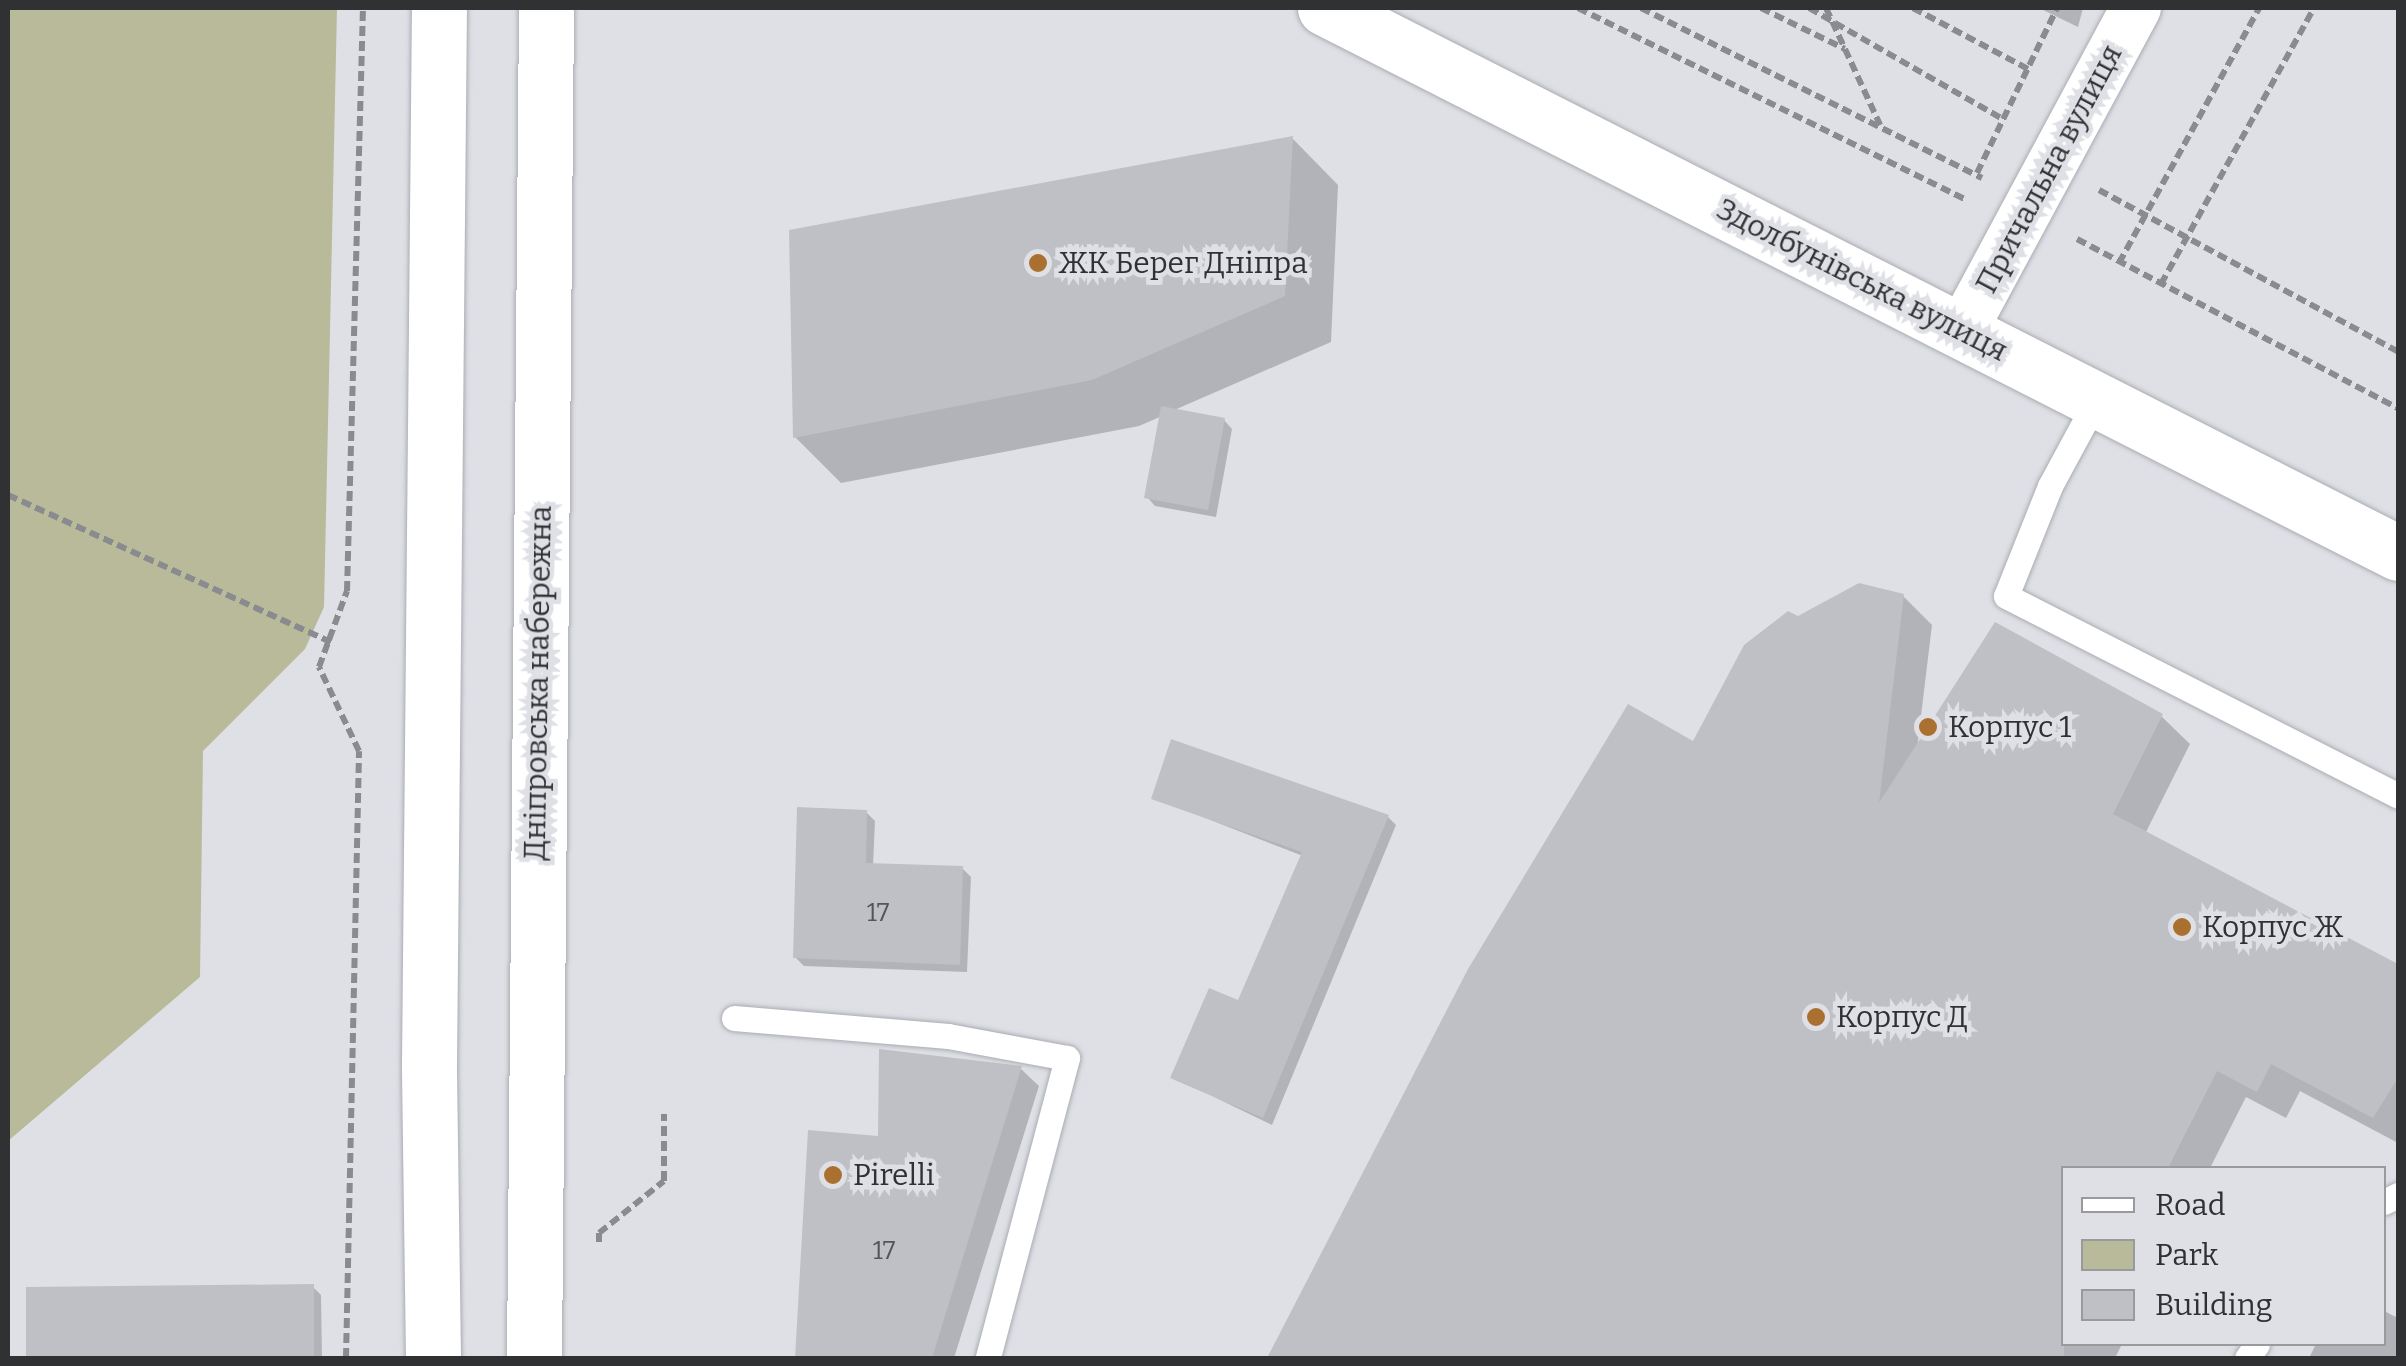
<!DOCTYPE html>
<html>
<head>
<meta charset="utf-8">
<style>
	body { margin:0 }
	#map { position:relative; width:2406px; height:1366px; overflow:hidden; background:#dee0e6; font-family:Bitter,serif }
	div>[style] { position:absolute }
	.green>* { inset:0; background:#b8ba9a }
	.shadow>* { inset:0; background:#0003 }
	.building>* { inset:0; background:#bfc0c6 }
	.path>* { height:6px; margin-top:-3px; transform-origin:0; background:repeating-linear-gradient(90deg,#898b8f 0 10px,transparent 0 15px) }
	.roads { filter:drop-shadow(0 0 2px #aaacb2) drop-shadow(0 0 2px #aaacb2) }
	.lane>* { height:25px; margin:-12.5px; padding:0 12.5px; transform-origin:12.5px; border-radius:12.5px; background:#fff }
	.street>* { height:50px; margin:-25px; padding:0 25px; transform-origin:25px; border-radius:25px; background:#fff }
	.secondary>* { height:55px; margin:-27.5px; padding:0 27.5px; transform-origin:27.5px; border-radius:27.5px; background:#fff }
	.dots>* { width:28px; height:28px; translate:-50% -50%; box-sizing:border-box; border:5px solid #dee0e6; border-radius:50% }
	span { translate:-50% -50%; white-space:nowrap; text-align:center; line-height:1.15; -webkit-text-stroke:9px #dee0e6; paint-order:stroke }
	.number-label { font-size:25px; color:#545558 }
	.number-label span { -webkit-text-stroke-width:0 }
	.street-label { font-size:30px; color:#303133 }
	.poi-label { font-size:30px; color:#303133 }
	.left { translate:0 -50%; text-align:left }
	.frame { position:absolute; inset:0; border:10px solid #303133; pointer-events:none }
	.legend { position:absolute; left:2061px; top:1166px; width:325px; height:180px; box-sizing:border-box; background:#dee0e6; border:2px solid #989a9e; margin:0; padding:12px 18px; list-style:none; font-size:30px; color:#303133 }
	.legend li { display:flex; align-items:center; gap:20px; height:50px }
	.legend b { width:50px; border:2px solid #989a9e }
</style>
</head>
<body>
<div id="map">
	<div class="green">
		<div style="clip-path:polygon(8px 8px,337px 8px,324px 607px,305px 649px,203px 751px,200px 977px,8px 1141px)"></div>
	</div>
	<div class="shadow">
		<div style="clip-path:polygon(2039px 8px,2083px 8px,2078px 27px)"></div>
		<div style="clip-path:polygon(1293px 139px,1338px 185px,1331px 342px,1172px 411px,1224px 420px,1232px 429px,1216px 517px,1155px 506px,1147px 497px,1162px 416px,1139px 426px,841px 483px,795px 437px)"></div>
		<div style="clip-path:polygon(1903px 596px,1932px 625px,1917px 749px,2161px 716px,2190px 744px,2145px 834px,2398px 967px,2398px 1143px,2300px 1091px,2286px 1118px,2246px 1097px,2210px 1168px,2064px 1168px,2064px 1344px,2122px 1344px,2115px 1358px,1270px 1358px,1470px 970px,1694px 744px,1798px 619px)"></div>
		<div style="clip-path:polygon(1154px 798px,1388px 817px,1396px 825px,1272px 1125px,1173px 1077px,1239px 1003px,1303px 856px)"></div>
		<div style="clip-path:polygon(866px 812px,875px 821px,873px 866px,962px 868px,971px 877px,967px 972px,804px 966px,795px 957px)"></div>
		<div style="clip-path:polygon(1021px 1069px,1039px 1086px,954px 1358px,797px 1358px,811px 1133px,881px 1138px)"></div>
		<div style="clip-path:polygon(313px 1287px,321px 1295px,322px 1358px,29px 1358px,28px 1289px)"></div>
		<div style="clip-path:polygon(2384px 1311px,2398px 1318px,2398px 1358px,2309px 1358px,2316px 1344px,2384px 1344px)"></div>
	</div>
	<div class="building">
		<div style="clip-path:polygon(1293px 136px,1285px 296px,1092px 380px,793px 438px,789px 230px)"></div>
		<div style="clip-path:polygon(1161px 406px,1225px 418px,1208px 510px,1144px 498px)"></div>
		<div style="clip-path:polygon(1859px 583px,1904px 594px,1879px 803px,1995px 622px,2163px 714px,2113px 814px,2398px 964px,2398px 1078px,2373px 1118px,2271px 1064px,2257px 1092px,2217px 1071px,2168px 1168px,2064px 1168px,2064px 1358px,1267px 1358px,1468px 969px,1628px 704px,1693px 741px,1744px 645px,1788px 611px,1798px 616px)"></div>
		<div style="clip-path:polygon(1171px 739px,1389px 815px,1263px 1118px,1170px 1078px,1209px 988px,1238px 1000px,1302px 852px,1151px 799px)"></div>
		<div style="clip-path:polygon(797px 807px,867px 810px,866px 863px,963px 866px,960px 965px,793px 958px)"></div>
		<div style="clip-path:polygon(879px 1049px,1022px 1066px,932px 1358px,795px 1358px,808px 1130px,878px 1136px)"></div>
		<div style="clip-path:polygon(314px 1284px,314px 1358px,26px 1358px,26px 1287px)"></div>
	</div>
	<div class="path">
		<div style="left:1578px;top:8px;width:434px;rotate:26.3deg"></div>
		<div style="left:1641px;top:8px;width:381px;rotate:26.5deg"></div>
		<div style="left:1761px;top:8px;width:93px;rotate:26deg"></div>
		<div style="left:1809px;top:8px;width:224px;rotate:29.8deg"></div>
		<div style="left:1826px;top:8px;width:129px;rotate:65.2deg"></div>
		<div style="left:1913px;top:8px;width:130px;rotate:27.9deg"></div>
		<div style="left:1977px;top:173px;width:183px;rotate:-64.1deg"></div>
		<div style="left:2099px;top:190px;width:340px;rotate:28.4deg"></div>
		<div style="left:2077px;top:239px;width:363px;rotate:27.8deg"></div>
		<div style="left:2119px;top:263px;width:291px;rotate:-61.2deg"></div>
		<div style="left:2161px;top:284px;width:316px;rotate:-61deg"></div>
		<div style="left:8px;top:495px;width:357px;rotate:24.5deg"></div>
		<div style="left:599px;top:1242px;width:9px;rotate:-90deg"></div>
		<div style="left:599px;top:1233px;width:83px;rotate:-38.7deg"></div>
		<div style="left:664px;top:1181px;width:67px;rotate:-90deg"></div>
		<div style="left:346px;top:1358px;width:607px;rotate:-88.77deg"></div>
		<div style="left:359px;top:751px;width:93px;rotate:-115.5deg"></div>
		<div style="left:319px;top:667px;width:81px;rotate:-69.8deg"></div>
		<div style="left:347px;top:591px;width:583px;rotate:-88.43deg"></div>
	</div>
	<div class="roads">
		<div class="lane">
			<div style="left:2097px;top:399px;width:99px;rotate:118.4deg"></div>
			<div style="left:2050px;top:486px;width:118px;rotate:111.8deg"></div>
			<div style="left:2006px;top:596px;width:440px;rotate:27deg"></div>
			<div style="left:734px;top:1018px;width:215px;rotate:4.8deg"></div>
			<div style="left:948px;top:1036px;width:121px;rotate:10.5deg"></div>
			<div style="left:1067px;top:1058px;width:310px;rotate:104.8deg"></div>
			<div style="left:2384px;top:1202px;width:16px;rotate:-27deg"></div>
			<div style="left:2247px;top:1358px;width:17px;rotate:-54deg"></div>
		</div>
		<div class="street">
			<div style="left:1962px;top:331px;width:367px;rotate:-61.7deg"></div>
		</div>
		<div class="secondary">
			<div style="left:1325px;top:8px;width:1203px;rotate:26.93deg"></div>
			<div style="left:433px;top:1358px;width:293px;rotate:-90.8deg"></div>
			<div style="left:429px;top:1065px;width:1057px;rotate:-89.46deg"></div>
			<div style="left:534px;top:1358px;width:1350px;rotate:-89.49deg"></div>
		</div>
	</div>
	<div class="dots">
		<div style="left:1038px;top:263px;background:#aa702f"></div>
		<div style="left:1928px;top:727px;background:#aa702f"></div>
		<div style="left:2182px;top:927px;background:#aa702f"></div>
		<div style="left:1816px;top:1017px;background:#aa702f"></div>
		<div style="left:833px;top:1175px;background:#aa702f"></div>
	</div>
	<div class="number-label">
		<span style="left:878px;top:913px">17</span>
		<span style="left:884px;top:1251px">17</span>
	</div>
	<div class="street-label">
		<span style="left:2049px;top:169px;rotate:-62deg">Причальна вулиця</span>
		<span style="left:1862px;top:280px;rotate:27deg">Здолбунівська вулиця</span>
		<span style="left:538px;top:683px;rotate:-89deg">Дніпровська набережна</span>
	</div>
	<div class="poi-label">
		<span class="left" style="left:1058px;top:263px">ЖК Берег Дніпра</span>
		<span class="left" style="left:1948px;top:727px">Корпус 1</span>
		<span class="left" style="left:2202px;top:927px">Корпус Ж</span>
		<span class="left" style="left:1836px;top:1017px">Корпус Д</span>
		<span class="left" style="left:853px;top:1175px">Pirelli</span>
	</div>
	<div class="frame"></div>
	<ul class="legend">
	<li><b style="height:12px;background:#fff"></b>Road</li>
	<li><b style="height:28px;background:#b8ba9a"></b>Park</li>
	<li><b style="height:28px;background:#bfc0c6"></b>Building</li>
	</ul>
</div>
</body>
</html>
